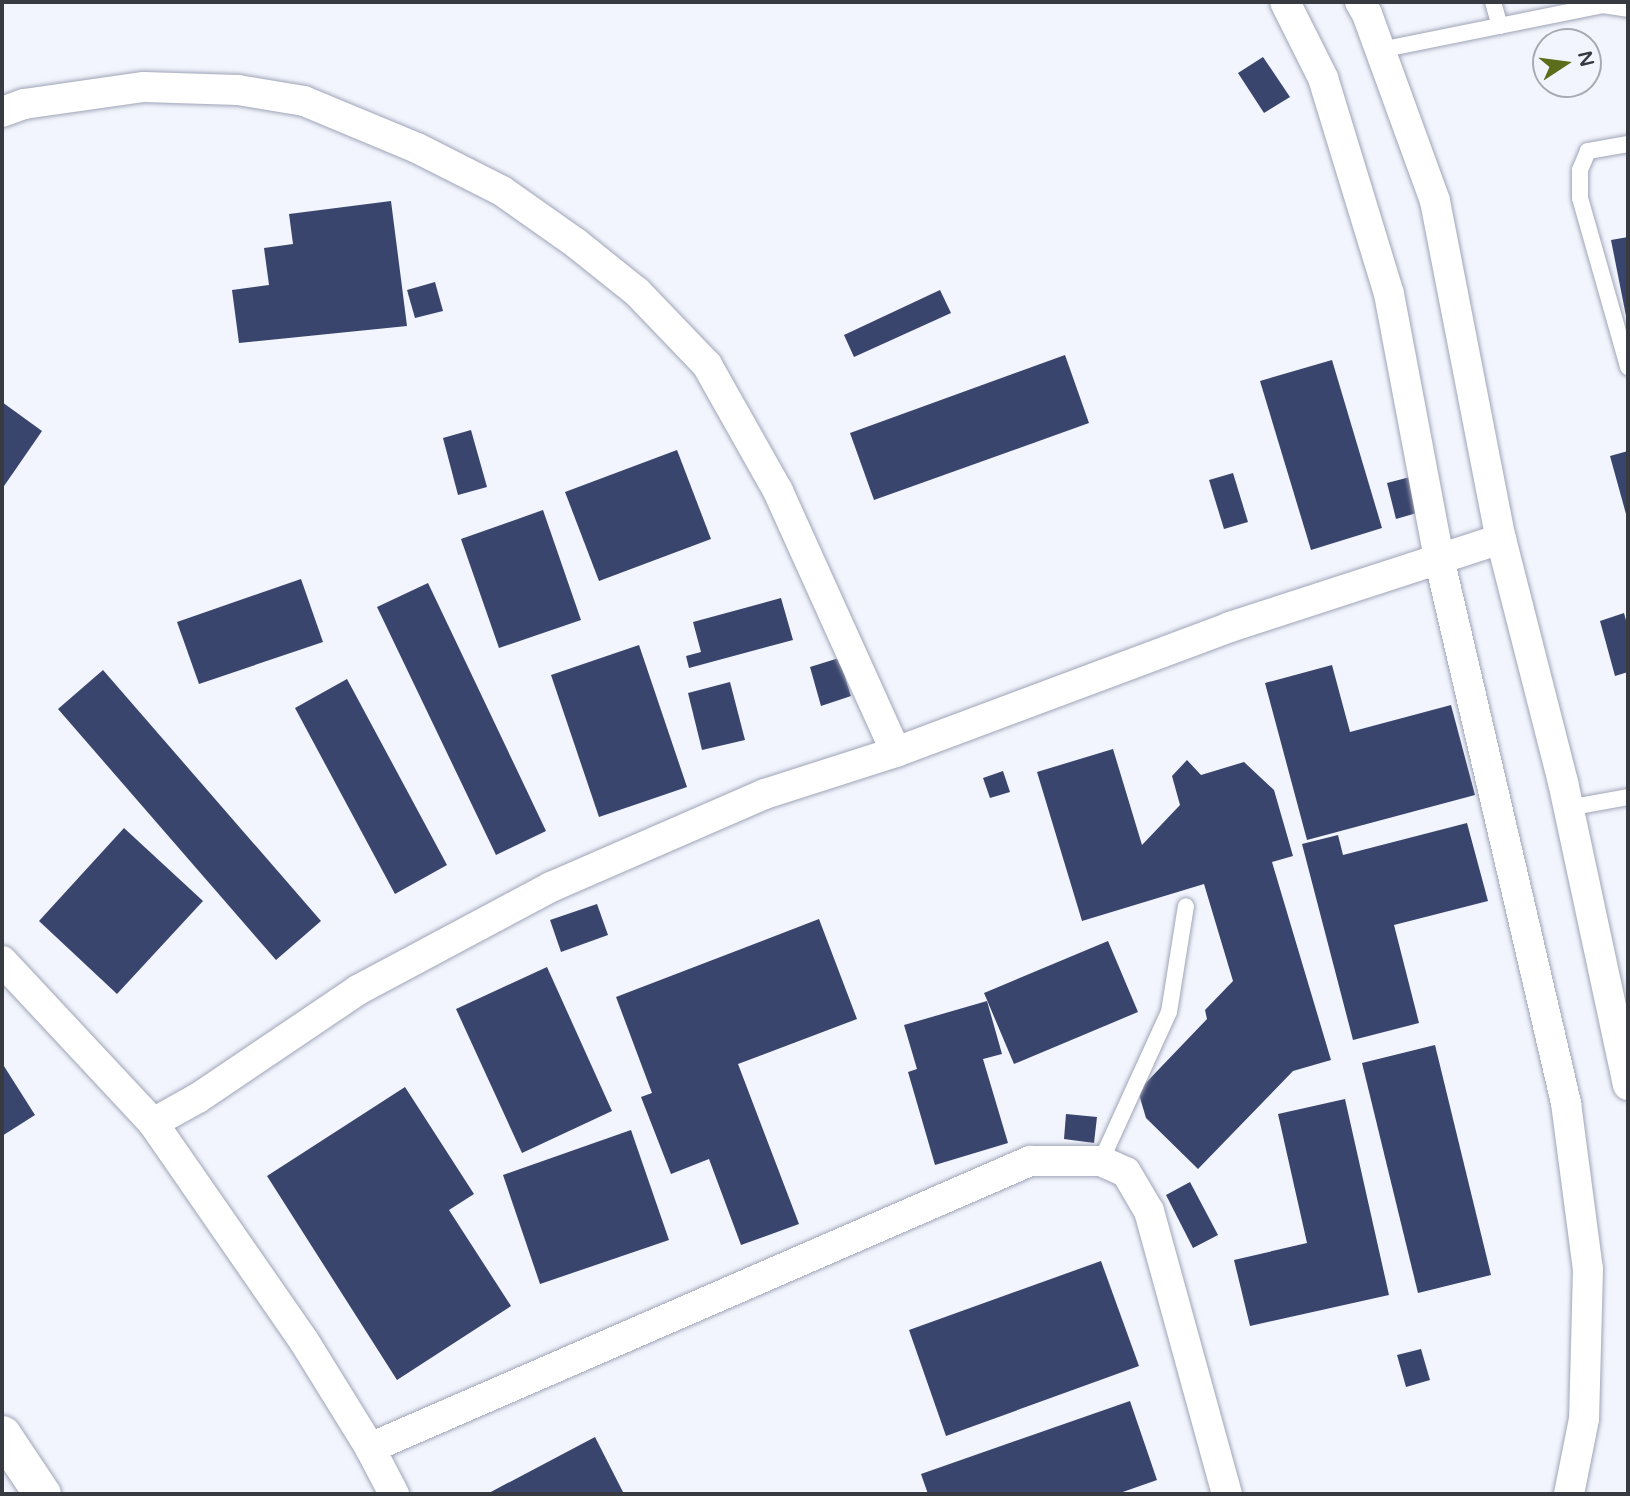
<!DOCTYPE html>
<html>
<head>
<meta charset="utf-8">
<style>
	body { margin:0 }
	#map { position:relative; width:1630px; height:1496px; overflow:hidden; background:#f2f5fd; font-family:"Varela Round",sans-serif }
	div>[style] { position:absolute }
	.building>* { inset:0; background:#3a456d }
	.roads { filter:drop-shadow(0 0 2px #9fa4b7) drop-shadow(0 0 2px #9fa4b7) }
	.service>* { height:16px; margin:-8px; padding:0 8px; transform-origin:8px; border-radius:8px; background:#fff }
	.minor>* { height:30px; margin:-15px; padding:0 15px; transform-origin:15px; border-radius:15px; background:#fff }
	.tertiary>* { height:37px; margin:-18.5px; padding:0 18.5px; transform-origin:18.5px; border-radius:18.5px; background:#fff }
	span { translate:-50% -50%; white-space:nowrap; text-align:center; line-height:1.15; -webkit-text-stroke:7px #f2f5fd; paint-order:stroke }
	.frame { position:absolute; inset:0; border:4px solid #373a41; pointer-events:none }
	.north { position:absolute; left:1532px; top:28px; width:70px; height:70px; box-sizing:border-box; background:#f2f5fd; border:2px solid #a7aab2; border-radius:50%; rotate:77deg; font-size:19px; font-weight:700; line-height:28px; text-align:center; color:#373a41 }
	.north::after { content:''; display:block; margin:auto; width:24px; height:32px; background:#5c6e1c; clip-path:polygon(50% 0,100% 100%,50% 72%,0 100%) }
</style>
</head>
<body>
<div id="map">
	<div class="building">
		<div style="clip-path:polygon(1263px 57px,1290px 97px,1264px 113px,1238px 73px)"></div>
		<div style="clip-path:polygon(391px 201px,407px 326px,239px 343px,232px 290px,269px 285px,264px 248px,293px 244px,289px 214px)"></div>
		<div style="clip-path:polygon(1628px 237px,1628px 321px,1627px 321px,1611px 240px)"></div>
		<div style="clip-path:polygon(435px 282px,443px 311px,415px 318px,407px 290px)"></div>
		<div style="clip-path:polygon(940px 290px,951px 313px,854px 357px,844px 335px)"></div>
		<div style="clip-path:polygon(1065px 355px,1089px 423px,874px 500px,850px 433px)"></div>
		<div style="clip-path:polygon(1332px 360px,1382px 528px,1311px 550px,1260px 381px)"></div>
		<div style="clip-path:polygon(2px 402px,42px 431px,2px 489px)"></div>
		<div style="clip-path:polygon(471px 430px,487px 487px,458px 495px,443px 438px)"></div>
		<div style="clip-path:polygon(677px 450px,711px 539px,599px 581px,565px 492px)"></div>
		<div style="clip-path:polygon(1628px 451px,1628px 513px,1626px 514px,1610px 456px)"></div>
		<div style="clip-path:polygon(1233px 473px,1248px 522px,1224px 529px,1209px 480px)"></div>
		<div style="clip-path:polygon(1410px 477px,1420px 512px,1396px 519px,1387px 483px)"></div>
		<div style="clip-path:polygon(543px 510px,581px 620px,499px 648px,461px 539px)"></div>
		<div style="clip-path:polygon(301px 579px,323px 642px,199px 684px,177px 622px)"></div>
		<div style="clip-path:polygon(428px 583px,546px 831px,496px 855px,377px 607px)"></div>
		<div style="clip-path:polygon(781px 598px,793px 640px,689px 668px,686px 656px,701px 652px,693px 622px)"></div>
		<div style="clip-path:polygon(1624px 613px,1628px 628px,1628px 672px,1615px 676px,1600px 621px)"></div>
		<div style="clip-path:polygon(639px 645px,687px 787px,599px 817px,551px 675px)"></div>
		<div style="clip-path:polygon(839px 658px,851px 696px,821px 706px,810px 667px)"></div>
		<div style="clip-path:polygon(1332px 665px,1350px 732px,1451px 705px,1475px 795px,1307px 840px,1265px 683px)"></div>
		<div style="clip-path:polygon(103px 670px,321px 921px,276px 960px,58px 709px)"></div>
		<div style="clip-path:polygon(347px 679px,447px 865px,395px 894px,295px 708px)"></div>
		<div style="clip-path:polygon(730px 682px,745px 740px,702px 750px,688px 693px)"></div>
		<div style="clip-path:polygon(1113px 749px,1142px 845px,1180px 805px,1172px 776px,1187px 760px,1201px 775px,1244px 762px,1274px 790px,1293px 856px,1272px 862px,1331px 1060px,1293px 1071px,1198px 1169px,1146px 1118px,1138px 1091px,1207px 1019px,1205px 1010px,1233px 981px,1204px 884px,1082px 921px,1037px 772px)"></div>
		<div style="clip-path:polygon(1003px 771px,1010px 792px,990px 798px,983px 778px)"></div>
		<div style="clip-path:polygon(1467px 823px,1488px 901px,1394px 925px,1419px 1023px,1353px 1040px,1302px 844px,1338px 835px,1343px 855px)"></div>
		<div style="clip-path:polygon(124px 828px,203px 901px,117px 994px,39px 921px)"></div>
		<div style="clip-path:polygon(597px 904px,608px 935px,561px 952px,550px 920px)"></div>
		<div style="clip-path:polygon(819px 919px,857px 1019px,738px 1064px,799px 1224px,741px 1245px,709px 1159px,671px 1174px,641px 1097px,652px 1093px,616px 997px)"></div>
		<div style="clip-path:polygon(1108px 941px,1138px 1012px,1014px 1064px,984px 993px)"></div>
		<div style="clip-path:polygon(547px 967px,612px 1111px,522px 1153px,456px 1009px)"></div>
		<div style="clip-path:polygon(987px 1001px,1002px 1054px,983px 1059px,1008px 1143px,935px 1165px,908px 1072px,917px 1069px,904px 1025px)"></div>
		<div style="clip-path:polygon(1435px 1045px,1491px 1275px,1418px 1293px,1362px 1063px)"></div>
		<div style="clip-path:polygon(2px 1063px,35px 1115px,2px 1136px)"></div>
		<div style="clip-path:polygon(405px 1087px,474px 1194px,449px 1210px,511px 1306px,397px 1380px,267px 1176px)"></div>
		<div style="clip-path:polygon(1345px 1099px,1389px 1295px,1250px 1326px,1234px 1260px,1307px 1243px,1278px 1114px)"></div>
		<div style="clip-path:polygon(1066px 1114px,1097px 1117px,1094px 1143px,1064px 1139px)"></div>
		<div style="clip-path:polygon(631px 1130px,669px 1240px,540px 1284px,503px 1175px)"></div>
		<div style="clip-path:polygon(1190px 1182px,1218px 1235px,1193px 1248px,1166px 1195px)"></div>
		<div style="clip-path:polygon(1101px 1261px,1139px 1366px,946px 1436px,909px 1330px)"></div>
		<div style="clip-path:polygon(1421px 1349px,1430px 1380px,1406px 1387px,1397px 1355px)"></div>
		<div style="clip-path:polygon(1130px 1401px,1157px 1480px,1117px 1494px,928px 1494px,921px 1474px)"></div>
		<div style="clip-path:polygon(595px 1437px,624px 1494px,487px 1494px)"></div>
	</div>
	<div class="roads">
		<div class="service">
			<div style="left:1493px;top:2px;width:25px;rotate:74deg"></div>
			<div style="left:1603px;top:5px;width:25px;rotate:9deg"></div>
			<div style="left:1380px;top:50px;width:227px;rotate:-11.4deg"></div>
			<div style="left:1603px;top:5px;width:3px;rotate:-90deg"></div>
			<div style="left:1628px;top:144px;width:41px;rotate:170.1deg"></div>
			<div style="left:1588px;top:151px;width:21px;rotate:113deg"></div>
			<div style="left:1580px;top:170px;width:28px;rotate:90deg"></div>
			<div style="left:1580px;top:198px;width:176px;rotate:74.1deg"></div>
			<div style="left:1568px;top:808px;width:61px;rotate:-10.4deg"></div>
			<div style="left:1101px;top:1161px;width:164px;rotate:-65.5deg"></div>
			<div style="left:1169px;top:1012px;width:107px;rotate:-80.9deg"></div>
		</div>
		<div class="minor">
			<div style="left:1285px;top:2px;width:85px;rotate:63.4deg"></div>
			<div style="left:1323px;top:78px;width:226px;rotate:73deg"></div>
			<div style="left:1389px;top:294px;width:269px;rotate:79.3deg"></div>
			<div style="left:1439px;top:558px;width:560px;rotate:76.88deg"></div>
			<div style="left:1566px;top:1103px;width:167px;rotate:82.5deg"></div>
			<div style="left:1588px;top:1269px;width:150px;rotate:91.5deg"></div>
			<div style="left:1584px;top:1419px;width:76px;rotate:101.3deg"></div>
			<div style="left:1360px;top:2px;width:14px;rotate:60deg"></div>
			<div style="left:1367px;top:14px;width:199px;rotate:70deg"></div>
			<div style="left:1435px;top:201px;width:344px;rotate:79deg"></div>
			<div style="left:1501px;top:539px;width:251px;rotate:75.7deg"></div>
			<div style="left:1563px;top:782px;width:310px;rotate:77.9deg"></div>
			<div style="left:2px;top:112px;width:23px;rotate:-20deg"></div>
			<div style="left:24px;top:104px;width:121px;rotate:-8.1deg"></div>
			<div style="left:144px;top:87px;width:94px;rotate:1.8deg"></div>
			<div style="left:238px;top:90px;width:67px;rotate:9.5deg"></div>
			<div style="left:304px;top:101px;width:122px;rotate:22.6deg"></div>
			<div style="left:417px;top:148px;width:95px;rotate:26.8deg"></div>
			<div style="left:502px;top:191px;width:92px;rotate:35.2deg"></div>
			<div style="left:577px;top:244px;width:77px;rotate:38.7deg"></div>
			<div style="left:637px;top:292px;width:101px;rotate:46.2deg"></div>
			<div style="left:707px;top:365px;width:145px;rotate:60.6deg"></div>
			<div style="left:778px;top:491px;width:286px;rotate:65.7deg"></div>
			<div style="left:2px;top:961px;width:221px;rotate:47deg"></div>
			<div style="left:153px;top:1123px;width:265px;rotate:55.3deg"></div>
			<div style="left:304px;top:1341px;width:126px;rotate:58.3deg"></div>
			<div style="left:370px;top:1448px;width:52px;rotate:62.4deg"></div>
			<div style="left:153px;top:1123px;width:51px;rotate:-29.1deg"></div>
			<div style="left:198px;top:1098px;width:193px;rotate:-34deg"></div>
			<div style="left:358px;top:990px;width:219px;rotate:-28.1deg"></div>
			<div style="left:551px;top:887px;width:233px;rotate:-23.5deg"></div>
			<div style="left:765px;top:794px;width:138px;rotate:-17.8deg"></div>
			<div style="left:896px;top:752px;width:357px;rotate:-20.5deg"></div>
			<div style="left:1230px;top:627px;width:285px;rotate:-18deg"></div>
			<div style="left:370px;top:1448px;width:720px;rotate:-23.5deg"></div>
			<div style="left:1030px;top:1161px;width:71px"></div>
			<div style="left:1101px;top:1161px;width:27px;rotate:24deg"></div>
			<div style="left:1126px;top:1172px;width:45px;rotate:59.5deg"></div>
			<div style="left:1149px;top:1211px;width:294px;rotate:74.6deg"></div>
		</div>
		<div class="tertiary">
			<div style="left:2px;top:1434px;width:72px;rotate:56.3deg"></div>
		</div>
	</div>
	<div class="frame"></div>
	<div class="north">N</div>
</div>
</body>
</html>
